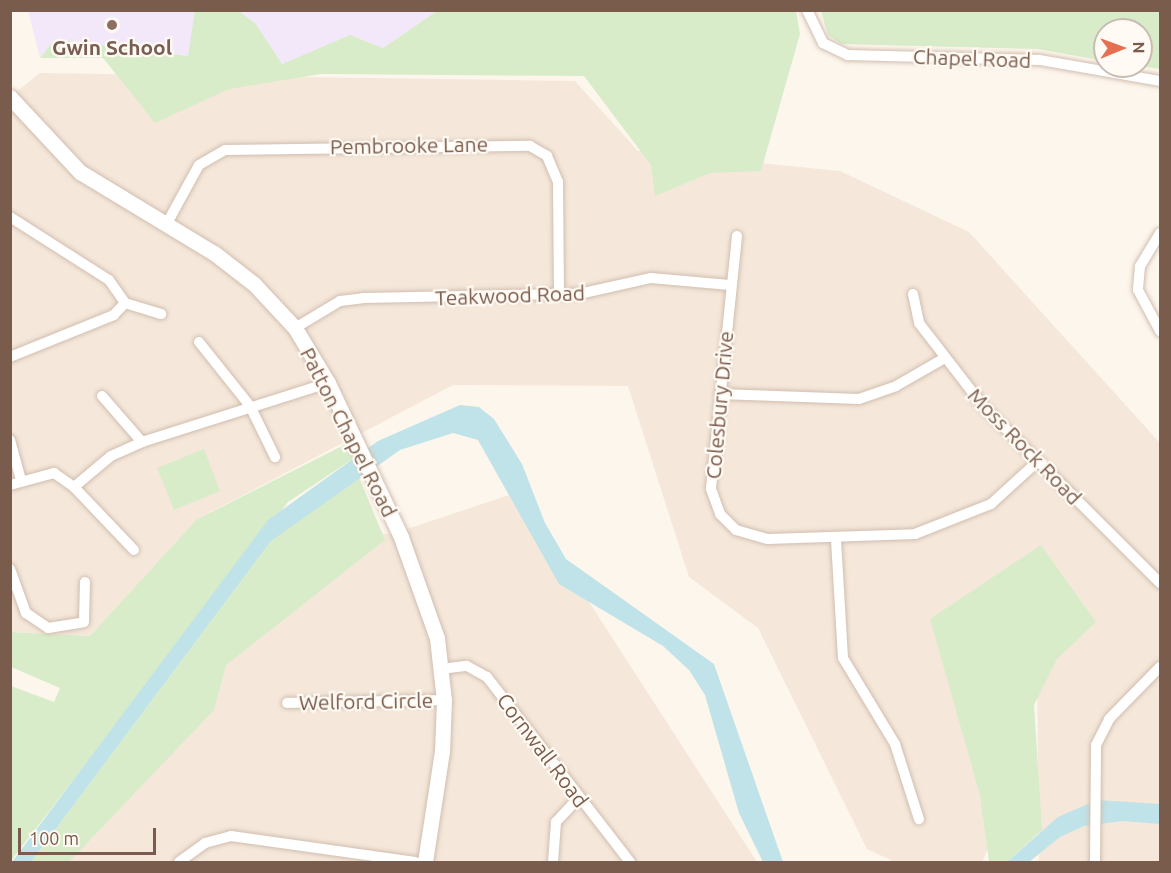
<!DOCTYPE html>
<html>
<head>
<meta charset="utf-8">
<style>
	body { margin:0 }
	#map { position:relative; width:1171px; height:873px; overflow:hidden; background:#fdf6ec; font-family:Ubuntu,sans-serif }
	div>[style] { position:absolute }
	.residential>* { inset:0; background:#f5e8da }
	.education>* { inset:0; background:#f3e8fa }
	.green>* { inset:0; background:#d8ecc9 }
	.water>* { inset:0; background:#bfe3e8 }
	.roads { filter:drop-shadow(0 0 2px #d1beb0) drop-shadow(0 0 2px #d1beb0) }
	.street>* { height:10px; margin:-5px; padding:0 5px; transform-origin:5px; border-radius:5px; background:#fff }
	.secondary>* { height:15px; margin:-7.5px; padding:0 7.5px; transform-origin:7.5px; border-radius:7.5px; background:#fff }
	.dots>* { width:16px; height:16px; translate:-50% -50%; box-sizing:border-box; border:3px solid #fffaf3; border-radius:50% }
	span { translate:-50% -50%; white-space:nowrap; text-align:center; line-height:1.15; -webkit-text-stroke:4.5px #fffaf3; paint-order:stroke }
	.education-label { font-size:21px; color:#785e54; font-weight:700 }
	.street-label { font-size:21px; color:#7a5c4d }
	.frame { position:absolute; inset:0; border:12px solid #7a5c4d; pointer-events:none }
	.north { position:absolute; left:1093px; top:18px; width:60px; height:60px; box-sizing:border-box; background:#fffaf3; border:2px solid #cabbb1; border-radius:50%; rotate:89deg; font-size:16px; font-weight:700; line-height:24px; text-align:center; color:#7a5c4d }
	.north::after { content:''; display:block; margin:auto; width:21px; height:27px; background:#e76f51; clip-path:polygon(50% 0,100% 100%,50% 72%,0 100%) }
	.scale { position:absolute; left:18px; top:828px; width:138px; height:27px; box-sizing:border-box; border:3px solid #7a5c4d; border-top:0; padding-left:8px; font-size:18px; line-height:21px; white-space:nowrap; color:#7a5c4d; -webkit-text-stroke:4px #fffaf3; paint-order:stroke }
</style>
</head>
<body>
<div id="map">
	<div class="residential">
		<div style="clip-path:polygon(40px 73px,575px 81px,638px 151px,840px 171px,969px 232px,1160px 443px,1160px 862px,1039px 862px,1036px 568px,1010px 799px,982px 862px,895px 862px,867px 849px,758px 628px,689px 577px,628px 386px,453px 385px,196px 520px,90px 636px,11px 632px,11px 96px)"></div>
		<div style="clip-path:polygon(518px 492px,757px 862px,37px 862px,309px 532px,392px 534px)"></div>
	</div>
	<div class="education">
		<div style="clip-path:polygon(28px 11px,195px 11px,189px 56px,55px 39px,40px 58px)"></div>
		<div style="clip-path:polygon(239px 11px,437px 11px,383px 48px,350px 35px,282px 64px,256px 24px)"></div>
	</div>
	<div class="green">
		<div style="clip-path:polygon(195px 10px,239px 11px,256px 24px,282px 64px,350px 35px,383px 48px,437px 11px,796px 11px,800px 34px,761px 171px,710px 173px,655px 196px,651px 165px,584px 76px,321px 74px,229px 89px,155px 123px,103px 58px,40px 58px,55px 39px,188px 56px)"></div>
		<div style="clip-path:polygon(821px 11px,1160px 11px,1160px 69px,1139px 66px,1141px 30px,1105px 30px,1105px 61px,1038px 49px,841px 44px,828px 35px)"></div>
		<div style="clip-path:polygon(346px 444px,354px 458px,288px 502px,10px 862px,11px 686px,54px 702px,60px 688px,11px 667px,10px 632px,90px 636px,196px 520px)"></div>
		<div style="clip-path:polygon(204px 449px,220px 491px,174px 510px,157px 468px)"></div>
		<div style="clip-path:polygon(358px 475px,385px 540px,226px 665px,214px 710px,69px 862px,31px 862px,271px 541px)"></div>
		<div style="clip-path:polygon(1041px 545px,1096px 622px,1057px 659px,1034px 705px,1042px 830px,1007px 862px,989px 862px,980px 795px,930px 619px)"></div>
	</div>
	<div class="water">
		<div style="clip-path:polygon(460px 405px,479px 407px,494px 419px,522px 464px,545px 523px,566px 559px,714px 664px,783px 862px,763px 862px,739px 813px,705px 695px,689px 670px,663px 646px,559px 584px,478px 440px,453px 433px,400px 450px,271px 541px,31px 862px,12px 862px,268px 520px,378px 441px)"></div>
		<div style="clip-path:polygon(1097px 800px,1160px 804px,1160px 824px,1122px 821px,1084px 826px,1060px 837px,1029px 862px,1007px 862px,1058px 817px)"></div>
	</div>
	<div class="roads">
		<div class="street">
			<div style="left:807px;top:10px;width:37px;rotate:64deg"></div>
			<div style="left:823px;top:43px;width:28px;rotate:26deg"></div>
			<div style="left:848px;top:55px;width:192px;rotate:1.5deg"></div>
			<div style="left:1040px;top:60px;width:122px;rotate:9.9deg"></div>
			<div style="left:10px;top:217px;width:117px;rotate:32.5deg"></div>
			<div style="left:109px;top:280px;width:28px;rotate:55deg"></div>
			<div style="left:125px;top:303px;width:16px;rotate:133deg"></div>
			<div style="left:114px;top:315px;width:112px;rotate:158deg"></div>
			<div style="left:166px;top:225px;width:68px;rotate:-61.2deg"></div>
			<div style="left:199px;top:165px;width:30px;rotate:-30deg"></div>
			<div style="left:225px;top:150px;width:305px;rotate:-0.8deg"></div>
			<div style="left:530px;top:146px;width:20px;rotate:30deg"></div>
			<div style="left:547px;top:156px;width:28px;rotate:67deg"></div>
			<div style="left:558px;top:182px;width:112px;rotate:89.5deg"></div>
			<div style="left:1160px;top:233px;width:39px;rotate:121deg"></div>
			<div style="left:1140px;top:266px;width:24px;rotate:95deg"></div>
			<div style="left:1138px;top:290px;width:47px;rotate:61.8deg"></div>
			<div style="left:737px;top:236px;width:254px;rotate:95.9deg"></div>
			<div style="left:711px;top:489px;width:27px;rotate:70deg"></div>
			<div style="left:720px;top:514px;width:23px;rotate:45deg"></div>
			<div style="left:736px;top:530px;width:33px;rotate:16deg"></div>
			<div style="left:768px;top:539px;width:147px;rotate:-1.9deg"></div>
			<div style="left:915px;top:534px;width:82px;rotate:-21.5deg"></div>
			<div style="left:991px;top:504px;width:62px;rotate:-42.4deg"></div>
			<div style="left:913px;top:294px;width:30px;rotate:78deg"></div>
			<div style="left:919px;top:323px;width:106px;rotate:52.3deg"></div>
			<div style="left:984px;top:407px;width:249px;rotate:45deg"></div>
			<div style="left:125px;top:303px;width:38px;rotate:17deg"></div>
			<div style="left:295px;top:328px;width:52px;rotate:-31deg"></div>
			<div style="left:340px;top:301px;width:23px;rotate:-7deg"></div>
			<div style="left:363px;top:298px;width:216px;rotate:-1.1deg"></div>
			<div style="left:579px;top:294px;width:74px;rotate:-12.5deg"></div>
			<div style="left:651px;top:278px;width:79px;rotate:5.1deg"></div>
			<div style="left:199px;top:342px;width:82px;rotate:51.4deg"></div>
			<div style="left:250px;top:406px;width:57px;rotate:63.9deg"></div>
			<div style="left:720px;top:394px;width:139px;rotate:2.1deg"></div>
			<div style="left:859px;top:399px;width:39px;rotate:-19deg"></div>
			<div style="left:896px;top:386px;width:54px;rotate:-29.9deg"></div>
			<div style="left:102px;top:396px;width:61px;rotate:49deg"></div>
			<div style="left:10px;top:440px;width:41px;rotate:74.6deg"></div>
			<div style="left:10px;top:485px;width:46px;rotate:-15.3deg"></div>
			<div style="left:54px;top:473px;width:24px;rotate:35deg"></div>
			<div style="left:74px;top:487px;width:48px;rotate:-40deg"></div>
			<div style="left:111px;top:456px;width:34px;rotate:-24deg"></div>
			<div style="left:142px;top:442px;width:195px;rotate:-17.6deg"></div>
			<div style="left:74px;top:487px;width:87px;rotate:46.4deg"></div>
			<div style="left:836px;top:540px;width:118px;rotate:86.6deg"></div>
			<div style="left:843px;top:658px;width:100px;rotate:58.8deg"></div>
			<div style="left:895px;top:744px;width:79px;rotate:72.3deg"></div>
			<div style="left:10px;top:569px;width:47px;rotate:70deg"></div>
			<div style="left:26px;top:613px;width:27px;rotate:34deg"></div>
			<div style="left:48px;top:628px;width:36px;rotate:-9deg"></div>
			<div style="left:84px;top:622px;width:40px;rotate:-88.6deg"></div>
			<div style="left:441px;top:669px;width:26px;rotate:-7deg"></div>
			<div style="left:467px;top:666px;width:23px;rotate:29deg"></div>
			<div style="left:487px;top:677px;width:234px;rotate:52.3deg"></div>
			<div style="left:287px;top:703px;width:157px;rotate:-1.1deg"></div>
			<div style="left:179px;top:862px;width:32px;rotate:-36deg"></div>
			<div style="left:205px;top:843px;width:27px;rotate:-15deg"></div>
			<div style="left:231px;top:836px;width:186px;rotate:8deg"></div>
			<div style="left:553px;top:862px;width:40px;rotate:-85.7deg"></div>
			<div style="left:556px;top:822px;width:34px;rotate:-47deg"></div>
			<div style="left:1095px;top:862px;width:117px;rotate:-89.5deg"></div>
			<div style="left:1096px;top:745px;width:29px;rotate:-63deg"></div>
			<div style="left:1109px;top:719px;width:73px;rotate:-45.6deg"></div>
		</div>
		<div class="secondary">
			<div style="left:10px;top:97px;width:103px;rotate:47deg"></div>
			<div style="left:80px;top:172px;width:157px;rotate:31.2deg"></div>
			<div style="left:214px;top:253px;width:51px;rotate:37.8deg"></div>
			<div style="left:254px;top:284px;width:60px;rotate:47deg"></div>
			<div style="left:295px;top:328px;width:64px;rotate:59deg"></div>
			<div style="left:328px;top:383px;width:170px;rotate:64.6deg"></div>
			<div style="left:401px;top:537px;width:107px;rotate:70.4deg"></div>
			<div style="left:437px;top:638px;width:62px;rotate:83.6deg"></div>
			<div style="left:444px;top:700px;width:51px;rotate:92.2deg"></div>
			<div style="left:442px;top:751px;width:112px;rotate:98.7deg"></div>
		</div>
	</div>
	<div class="dots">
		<div style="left:112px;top:25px;background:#8d6e63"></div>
	</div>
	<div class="education-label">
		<span style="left:112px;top:47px">Gwin School</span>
	</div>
	<div class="street-label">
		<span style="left:972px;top:58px;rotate:2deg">Chapel Road</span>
		<span style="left:409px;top:145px;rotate:-1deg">Pembrooke Lane</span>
		<span style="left:510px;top:295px;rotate:-2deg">Teakwood Road</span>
		<span style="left:719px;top:405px;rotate:-85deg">Colesbury Drive</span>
		<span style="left:349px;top:432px;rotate:63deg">Patton Chapel Road</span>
		<span style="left:1025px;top:446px;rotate:46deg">Moss Rock Road</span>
		<span style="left:366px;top:701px;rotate:-1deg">Welford Circle</span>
		<span style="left:543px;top:750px;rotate:53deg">Cornwall Road</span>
	</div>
	<div class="frame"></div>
	<div class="north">N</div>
	<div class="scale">100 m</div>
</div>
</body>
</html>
